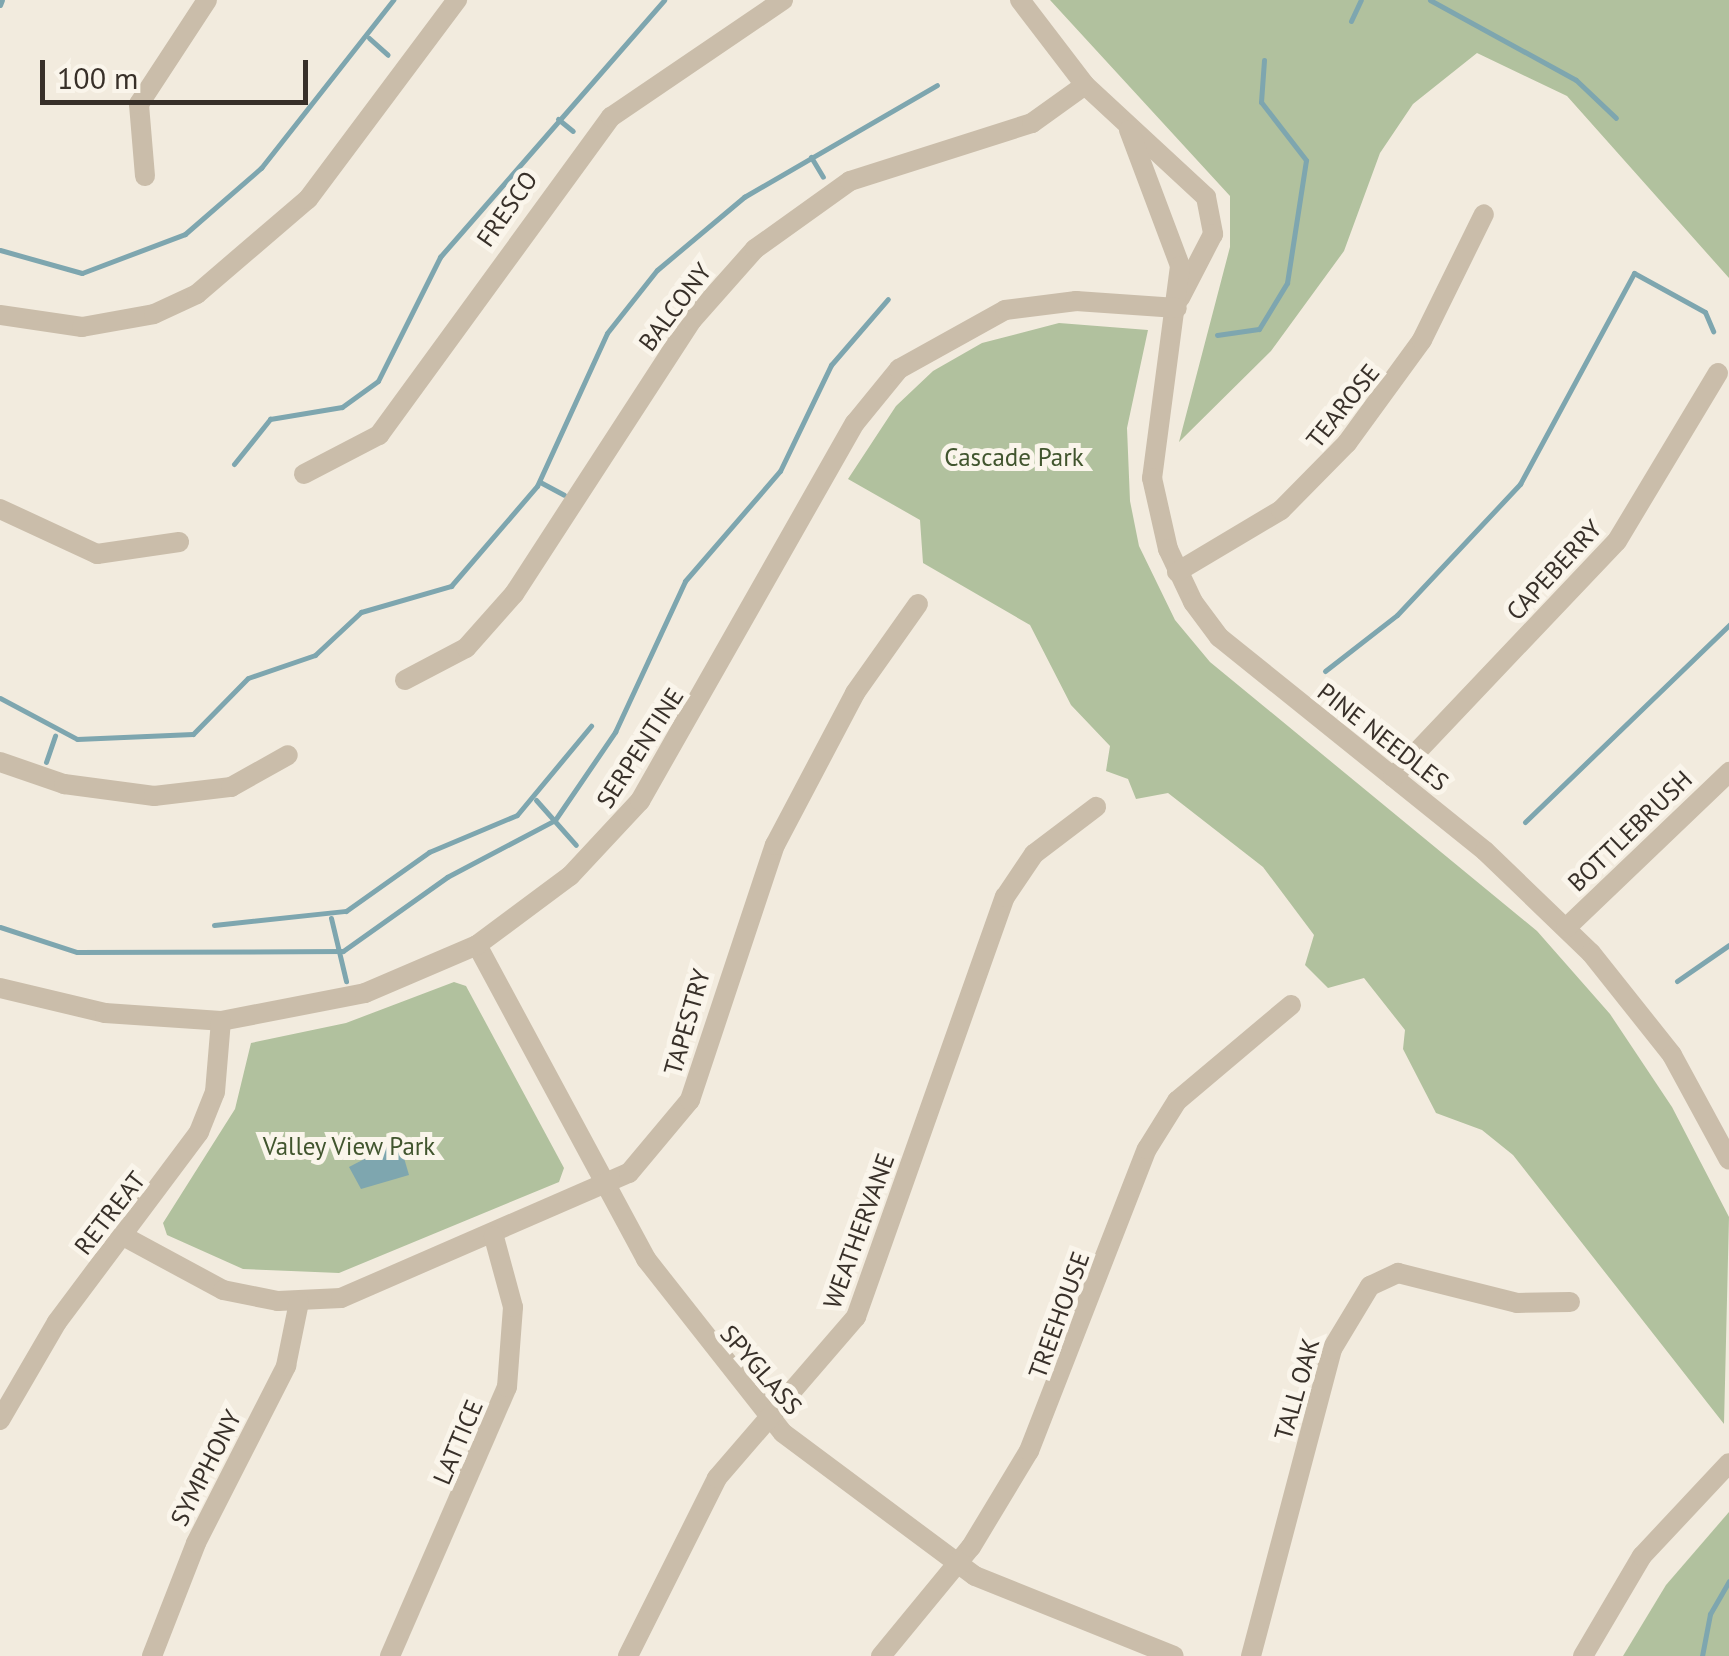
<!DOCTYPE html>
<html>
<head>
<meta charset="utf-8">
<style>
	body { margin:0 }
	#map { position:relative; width:1729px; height:1656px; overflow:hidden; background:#f2ebde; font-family:"PT Sans",sans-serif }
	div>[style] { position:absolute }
	.green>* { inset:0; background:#b1c19e }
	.water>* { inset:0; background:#7ea6af }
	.stream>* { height:5px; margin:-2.5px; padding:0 2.5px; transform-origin:2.5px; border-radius:2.5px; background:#7ea6af }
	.minor>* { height:20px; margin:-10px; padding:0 10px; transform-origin:10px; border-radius:10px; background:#cabdaa }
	span { translate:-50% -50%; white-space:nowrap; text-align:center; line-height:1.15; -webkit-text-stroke:10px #faf5eb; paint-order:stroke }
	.street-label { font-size:25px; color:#383029 }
	.park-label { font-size:25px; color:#41552e }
	.scale { position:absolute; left:40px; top:60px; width:268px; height:45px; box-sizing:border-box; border:5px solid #383029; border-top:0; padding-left:12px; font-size:30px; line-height:35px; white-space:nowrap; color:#383029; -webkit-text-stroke:8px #faf5eb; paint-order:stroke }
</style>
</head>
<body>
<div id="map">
	<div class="green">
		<div style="clip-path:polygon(1050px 0,1729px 0,1729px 278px,1567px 96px,1477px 53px,1413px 104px,1380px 153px,1344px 251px,1271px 351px,1179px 442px,1230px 247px,1230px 196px)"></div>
		<div style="clip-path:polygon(1059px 323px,1148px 330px,1127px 428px,1130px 501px,1139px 546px,1175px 620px,1210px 662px,1537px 931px,1610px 1014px,1672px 1107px,1729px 1217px,1724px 1424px,1513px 1155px,1482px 1130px,1436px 1113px,1403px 1049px,1405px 1030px,1364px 978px,1328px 988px,1305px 965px,1314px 935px,1263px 867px,1168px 793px,1136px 799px,1128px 779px,1106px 771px,1110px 746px,1071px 705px,1030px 625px,923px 563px,920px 520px,848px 479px,896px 406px,933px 371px,982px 343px)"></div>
		<div style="clip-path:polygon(454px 982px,466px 986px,564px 1168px,559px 1182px,339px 1273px,243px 1269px,167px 1235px,163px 1223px,235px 1109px,251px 1043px,346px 1023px)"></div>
		<div style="clip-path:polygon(1729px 1512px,1729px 1656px,1623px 1656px,1666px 1585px)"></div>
	</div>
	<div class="water">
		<div style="clip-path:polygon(399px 1141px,409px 1175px,361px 1189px,349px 1167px)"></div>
	</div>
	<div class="stream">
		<div style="left:1430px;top:0;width:166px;rotate:28.7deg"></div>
		<div style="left:1576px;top:80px;width:55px;rotate:43.5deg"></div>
		<div style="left:0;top:5px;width:5px;rotate:-68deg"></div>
		<div style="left:1351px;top:21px;width:23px;rotate:-65deg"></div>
		<div style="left:369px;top:38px;width:25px;rotate:42deg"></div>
		<div style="left:558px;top:119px;width:19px;rotate:39deg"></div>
		<div style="left:811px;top:157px;width:23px;rotate:59deg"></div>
		<div style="left:0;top:250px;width:85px;rotate:15.7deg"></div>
		<div style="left:82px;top:273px;width:110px;rotate:-20.7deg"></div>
		<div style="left:185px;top:234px;width:101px;rotate:-41deg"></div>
		<div style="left:261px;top:168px;width:214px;rotate:-51.8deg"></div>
		<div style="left:1217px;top:335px;width:42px;rotate:-8.1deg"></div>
		<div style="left:1259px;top:329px;width:54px;rotate:-58.7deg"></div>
		<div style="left:1287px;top:283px;width:124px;rotate:-81.2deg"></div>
		<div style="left:1306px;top:160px;width:73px;rotate:-127.8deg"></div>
		<div style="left:1261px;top:102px;width:42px;rotate:-85.9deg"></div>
		<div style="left:234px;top:464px;width:58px;rotate:-51.3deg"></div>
		<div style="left:270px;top:419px;width:73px;rotate:-9.5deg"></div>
		<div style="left:342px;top:407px;width:44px;rotate:-35.8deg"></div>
		<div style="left:378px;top:381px;width:139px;rotate:-63.4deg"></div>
		<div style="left:440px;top:257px;width:341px;rotate:-48.9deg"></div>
		<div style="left:540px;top:482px;width:27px;rotate:28deg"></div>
		<div style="left:1325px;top:671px;width:91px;rotate:-37.9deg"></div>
		<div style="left:1397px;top:615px;width:180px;rotate:-46.8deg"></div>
		<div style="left:1520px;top:484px;width:240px;rotate:-61.6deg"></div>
		<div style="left:1634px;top:273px;width:81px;rotate:28.8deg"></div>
		<div style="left:1705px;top:312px;width:21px;rotate:67deg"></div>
		<div style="left:0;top:698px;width:87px;rotate:28deg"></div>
		<div style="left:77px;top:739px;width:116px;rotate:-2.5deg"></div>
		<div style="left:193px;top:734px;width:78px;rotate:-45.5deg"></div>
		<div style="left:248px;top:678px;width:71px;rotate:-18.9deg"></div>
		<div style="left:315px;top:655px;width:63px;rotate:-43.1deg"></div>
		<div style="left:361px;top:612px;width:94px;rotate:-16.1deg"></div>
		<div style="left:451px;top:586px;width:132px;rotate:-49.3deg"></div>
		<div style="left:537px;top:486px;width:168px;rotate:-65.4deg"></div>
		<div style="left:607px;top:333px;width:80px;rotate:-51.6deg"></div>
		<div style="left:657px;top:270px;width:114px;rotate:-40deg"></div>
		<div style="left:744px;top:197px;width:223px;rotate:-30.1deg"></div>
		<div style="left:46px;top:762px;width:28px;rotate:-71deg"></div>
		<div style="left:536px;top:800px;width:60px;rotate:48.4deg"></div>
		<div style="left:1525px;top:822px;width:284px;rotate:-44deg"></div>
		<div style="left:331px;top:918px;width:65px;rotate:76.6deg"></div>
		<div style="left:214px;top:925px;width:133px;rotate:-6.1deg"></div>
		<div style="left:346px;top:911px;width:102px;rotate:-35.4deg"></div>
		<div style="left:429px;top:852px;width:95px;rotate:-22.8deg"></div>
		<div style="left:517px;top:815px;width:116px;rotate:-50.3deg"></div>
		<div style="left:0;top:927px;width:81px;rotate:18deg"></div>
		<div style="left:77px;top:952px;width:266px;rotate:-0.2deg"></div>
		<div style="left:343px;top:951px;width:128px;rotate:-35.4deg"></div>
		<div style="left:447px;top:877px;width:122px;rotate:-27.8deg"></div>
		<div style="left:555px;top:820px;width:107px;rotate:-55.7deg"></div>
		<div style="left:615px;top:732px;width:166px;rotate:-65.1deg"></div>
		<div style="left:685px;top:581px;width:145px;rotate:-49.2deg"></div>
		<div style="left:780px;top:471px;width:118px;rotate:-64.3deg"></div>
		<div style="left:831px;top:365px;width:87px;rotate:-49.2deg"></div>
		<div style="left:1677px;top:981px;width:63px;rotate:-34.7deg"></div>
		<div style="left:1702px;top:1656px;width:43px;rotate:-79.2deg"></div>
		<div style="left:1710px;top:1614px;width:38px;rotate:-60deg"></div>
	</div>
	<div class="minor">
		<div style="left:1020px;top:0;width:107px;rotate:52.6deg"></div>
		<div style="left:1085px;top:85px;width:165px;rotate:42.8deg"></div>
		<div style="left:1206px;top:197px;width:38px;rotate:79deg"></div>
		<div style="left:1213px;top:234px;width:72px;rotate:117.3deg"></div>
		<div style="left:1129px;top:130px;width:145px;rotate:69.4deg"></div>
		<div style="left:1180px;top:266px;width:214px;rotate:97.5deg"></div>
		<div style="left:1152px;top:478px;width:73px;rotate:77.3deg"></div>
		<div style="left:1168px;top:549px;width:59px;rotate:64.7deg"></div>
		<div style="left:1193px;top:602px;width:44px;rotate:53.4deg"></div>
		<div style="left:1219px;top:637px;width:341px;rotate:38.8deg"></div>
		<div style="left:1485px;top:851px;width:147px;rotate:43.9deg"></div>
		<div style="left:1591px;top:953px;width:130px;rotate:51.5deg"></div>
		<div style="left:1672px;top:1055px;width:119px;rotate:61.5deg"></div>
		<div style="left:145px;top:176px;width:72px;rotate:-94.8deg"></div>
		<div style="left:139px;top:104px;width:124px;rotate:-56.8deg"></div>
		<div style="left:0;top:315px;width:83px;rotate:8.3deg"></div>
		<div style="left:82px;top:327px;width:73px;rotate:-10.2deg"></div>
		<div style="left:154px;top:314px;width:47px;rotate:-24.9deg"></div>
		<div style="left:197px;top:294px;width:146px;rotate:-40.6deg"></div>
		<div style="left:308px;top:199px;width:249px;rotate:-53.2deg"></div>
		<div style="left:304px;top:474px;width:85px;rotate:-27.5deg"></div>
		<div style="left:379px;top:435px;width:394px;rotate:-53.9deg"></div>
		<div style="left:611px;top:117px;width:208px;rotate:-34.2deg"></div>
		<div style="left:0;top:509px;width:107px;rotate:24.9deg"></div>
		<div style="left:97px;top:554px;width:83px;rotate:-8.3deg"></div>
		<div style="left:1177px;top:572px;width:121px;rotate:-30.8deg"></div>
		<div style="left:1281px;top:510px;width:94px;rotate:-45.4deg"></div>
		<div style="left:1347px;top:443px;width:127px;rotate:-53.9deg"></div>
		<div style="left:1422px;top:340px;width:140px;rotate:-63.8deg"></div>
		<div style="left:405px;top:680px;width:69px;rotate:-27.7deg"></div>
		<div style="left:466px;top:648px;width:72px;rotate:-48.4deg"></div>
		<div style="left:514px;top:594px;width:327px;rotate:-57deg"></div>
		<div style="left:692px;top:320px;width:95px;rotate:-48.4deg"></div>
		<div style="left:755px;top:249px;width:117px;rotate:-35.6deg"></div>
		<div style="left:850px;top:181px;width:191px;rotate:-17.7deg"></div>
		<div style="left:1032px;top:123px;width:65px;rotate:-35.6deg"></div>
		<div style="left:0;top:762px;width:68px;rotate:19deg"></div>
		<div style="left:64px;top:784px;width:91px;rotate:7.6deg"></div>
		<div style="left:154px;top:796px;width:78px;rotate:-6.7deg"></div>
		<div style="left:231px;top:787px;width:65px;rotate:-29.3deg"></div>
		<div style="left:1393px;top:777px;width:325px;rotate:-46.5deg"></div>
		<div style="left:1617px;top:541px;width:196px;rotate:-59deg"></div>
		<div style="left:1566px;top:928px;width:226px;rotate:-43.7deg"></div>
		<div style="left:477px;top:945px;width:357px;rotate:61.7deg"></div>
		<div style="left:646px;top:1259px;width:221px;rotate:51.8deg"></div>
		<div style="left:783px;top:1433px;width:239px;rotate:36.7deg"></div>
		<div style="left:975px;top:1576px;width:214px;rotate:21.9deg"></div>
		<div style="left:0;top:988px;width:108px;rotate:13.4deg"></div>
		<div style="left:105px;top:1013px;width:116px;rotate:3.9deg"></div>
		<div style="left:221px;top:1021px;width:147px;rotate:-11deg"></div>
		<div style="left:365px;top:993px;width:122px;rotate:-23.2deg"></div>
		<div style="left:477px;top:945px;width:116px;rotate:-36.6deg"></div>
		<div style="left:570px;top:876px;width:103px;rotate:-47deg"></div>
		<div style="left:640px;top:801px;width:435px;rotate:-60.4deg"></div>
		<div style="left:855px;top:423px;width:70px;rotate:-50.8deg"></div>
		<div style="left:899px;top:369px;width:121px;rotate:-29.1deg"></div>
		<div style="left:1005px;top:310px;width:72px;rotate:-7.2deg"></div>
		<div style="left:1076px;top:301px;width:101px;rotate:4deg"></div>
		<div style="left:125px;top:1237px;width:111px;rotate:28.4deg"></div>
		<div style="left:223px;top:1290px;width:56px;rotate:11.3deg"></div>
		<div style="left:278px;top:1301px;width:63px;rotate:-2.7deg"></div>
		<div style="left:341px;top:1298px;width:314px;rotate:-23.5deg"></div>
		<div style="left:629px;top:1173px;width:95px;rotate:-50.1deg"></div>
		<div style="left:690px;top:1100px;width:269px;rotate:-71.6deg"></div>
		<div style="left:775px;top:845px;width:172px;rotate:-62.2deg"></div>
		<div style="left:855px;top:693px;width:109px;rotate:-54.7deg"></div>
		<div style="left:0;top:1420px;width:113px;rotate:-59.8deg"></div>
		<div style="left:57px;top:1322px;width:237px;rotate:-53.2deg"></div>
		<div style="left:199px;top:1132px;width:43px;rotate:-68.2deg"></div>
		<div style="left:215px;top:1092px;width:71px;rotate:-85.2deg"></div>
		<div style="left:152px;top:1656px;width:121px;rotate:-68.7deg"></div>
		<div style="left:196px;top:1543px;width:199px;rotate:-63deg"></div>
		<div style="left:286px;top:1366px;width:65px;rotate:-78.5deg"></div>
		<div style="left:390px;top:1656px;width:293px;rotate:-66.5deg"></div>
		<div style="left:507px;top:1387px;width:80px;rotate:-85.7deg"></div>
		<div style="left:513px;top:1307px;width:73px;rotate:-105.2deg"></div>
		<div style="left:628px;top:1656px;width:199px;rotate:-63.4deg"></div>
		<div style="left:717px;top:1478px;width:213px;rotate:-49.2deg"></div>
		<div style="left:856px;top:1317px;width:446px;rotate:-70.5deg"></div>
		<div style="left:1005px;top:897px;width:52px;rotate:-56deg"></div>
		<div style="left:1034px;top:854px;width:78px;rotate:-37.2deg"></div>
		<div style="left:881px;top:1656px;width:141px;rotate:-50.5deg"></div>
		<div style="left:971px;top:1547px;width:112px;rotate:-58.9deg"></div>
		<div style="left:1029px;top:1451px;width:324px;rotate:-68.7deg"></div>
		<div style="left:1147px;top:1149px;width:57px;rotate:-58deg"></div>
		<div style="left:1177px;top:1101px;width:149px;rotate:-40.1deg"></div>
		<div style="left:1251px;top:1656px;width:318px;rotate:-75.2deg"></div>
		<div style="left:1332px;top:1349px;width:74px;rotate:-58.9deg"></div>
		<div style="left:1370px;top:1286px;width:31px;rotate:-25deg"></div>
		<div style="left:1398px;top:1273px;width:123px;rotate:14.1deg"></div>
		<div style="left:1517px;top:1303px;width:53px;rotate:-1.1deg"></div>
		<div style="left:1583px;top:1656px;width:116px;rotate:-59.5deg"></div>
		<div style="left:1642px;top:1556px;width:127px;rotate:-46.9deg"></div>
	</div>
	<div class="street-label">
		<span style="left:507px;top:209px;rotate:-55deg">FRESCO</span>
		<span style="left:675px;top:307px;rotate:-53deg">BALCONY</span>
		<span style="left:1343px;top:406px;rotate:-51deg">TEAROSE</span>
		<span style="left:1554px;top:570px;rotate:-47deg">CAPEBERRY</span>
		<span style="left:1383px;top:737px;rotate:38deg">PINE NEEDLES</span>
		<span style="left:640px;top:748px;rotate:-57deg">SERPENTINE</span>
		<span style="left:1630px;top:831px;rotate:-44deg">BOTTLEBRUSH</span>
		<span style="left:687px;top:1022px;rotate:-74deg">TAPESTRY</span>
		<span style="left:110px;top:1213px;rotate:-52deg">RETREAT</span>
		<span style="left:859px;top:1231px;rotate:-70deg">WEATHERVANE</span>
		<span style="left:1059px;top:1315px;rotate:-70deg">TREEHOUSE</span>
		<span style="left:761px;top:1370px;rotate:49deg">SPYGLASS</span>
		<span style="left:1297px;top:1389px;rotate:-74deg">TALL OAK</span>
		<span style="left:458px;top:1442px;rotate:-67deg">LATTICE</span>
		<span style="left:206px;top:1468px;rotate:-63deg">SYMPHONY</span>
	</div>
	<div class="park-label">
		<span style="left:1014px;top:457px">Cascade Park</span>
		<span style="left:349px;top:1146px">Valley View Park</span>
	</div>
	<div class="scale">100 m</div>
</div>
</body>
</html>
